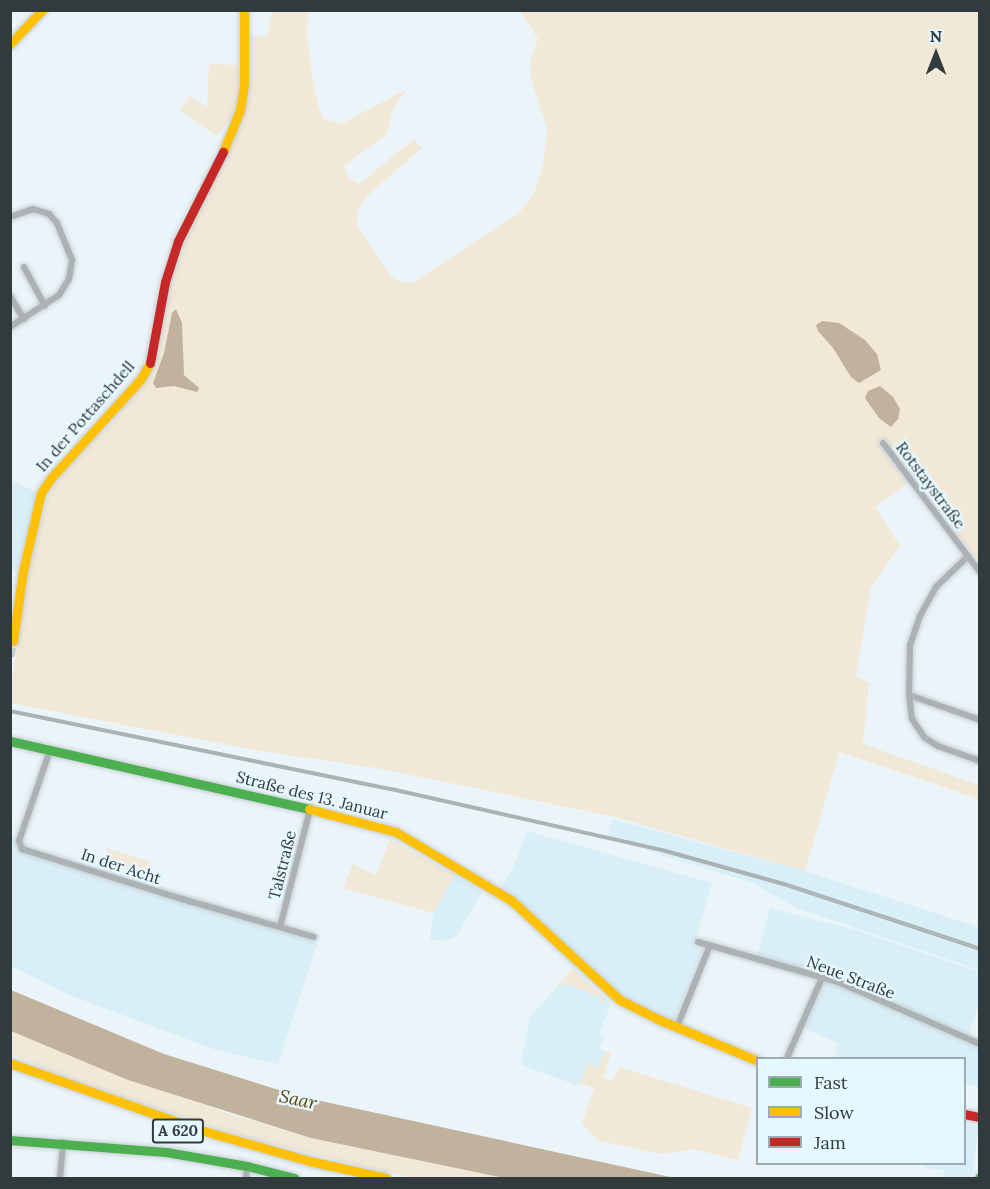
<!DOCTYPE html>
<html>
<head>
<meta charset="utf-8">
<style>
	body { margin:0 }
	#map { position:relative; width:990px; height:1189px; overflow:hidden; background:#ebf5f9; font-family:Lora,serif }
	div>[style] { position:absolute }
	.built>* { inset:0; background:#d9eff7 }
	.green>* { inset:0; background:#f1e8d7 }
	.water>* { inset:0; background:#c0b29d }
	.secondary-tunnel>* { height:9px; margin-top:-4.5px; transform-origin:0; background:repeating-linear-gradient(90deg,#c6d0d3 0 9px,transparent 0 13.5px) }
	.roads { filter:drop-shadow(0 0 2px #c7cfd3) drop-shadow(0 0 2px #c7cfd3) }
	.street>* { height:6px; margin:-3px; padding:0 3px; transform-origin:3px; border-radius:3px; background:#acb2b3 }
	.fast>* { height:9px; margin:-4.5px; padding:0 4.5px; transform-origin:4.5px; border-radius:4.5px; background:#4caf50 }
	.slow>* { height:9px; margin:-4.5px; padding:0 4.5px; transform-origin:4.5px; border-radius:4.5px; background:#ffc107 }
	.jam>* { height:9px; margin:-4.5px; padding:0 4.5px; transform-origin:4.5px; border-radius:4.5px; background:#c62828 }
	.rail>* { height:4px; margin-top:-2px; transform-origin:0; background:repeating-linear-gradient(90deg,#e5f8ff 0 4.5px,#acb2b4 0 9px); box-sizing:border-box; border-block:2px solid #acb2b4 }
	span { translate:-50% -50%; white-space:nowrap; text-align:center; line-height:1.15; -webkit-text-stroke:5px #e5f8ff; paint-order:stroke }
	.shield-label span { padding:2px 4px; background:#e5f8ff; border:2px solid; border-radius:4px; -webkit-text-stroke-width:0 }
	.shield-label { font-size:15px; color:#313a3d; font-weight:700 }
	.street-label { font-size:16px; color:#313a3d }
	.water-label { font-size:18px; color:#644204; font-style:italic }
	.frame { position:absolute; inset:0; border:12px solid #313a3d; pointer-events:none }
	.legend { position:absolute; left:756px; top:1057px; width:210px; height:108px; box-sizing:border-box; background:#e5f8ff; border:2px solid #9dacb1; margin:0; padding:8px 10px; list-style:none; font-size:18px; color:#313a3d }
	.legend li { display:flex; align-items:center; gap:12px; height:30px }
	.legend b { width:30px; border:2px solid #9dacb1 }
	.north { position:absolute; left:906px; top:24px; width:60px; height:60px; -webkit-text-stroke:4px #e5f8ff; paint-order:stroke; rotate:0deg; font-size:16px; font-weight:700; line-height:24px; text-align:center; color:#313a3d }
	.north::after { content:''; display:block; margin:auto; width:21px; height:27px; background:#313a3d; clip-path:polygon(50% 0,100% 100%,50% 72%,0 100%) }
</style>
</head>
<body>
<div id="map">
	<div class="built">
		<div style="clip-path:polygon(10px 480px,37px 492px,17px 572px,11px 569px)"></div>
		<div style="clip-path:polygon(612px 819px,805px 871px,979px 927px,979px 970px,794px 907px,753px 883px,607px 838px)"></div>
		<div style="clip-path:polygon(527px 831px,712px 883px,694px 947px,702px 950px,674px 1022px,625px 998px,500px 889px,515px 863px)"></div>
		<div style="clip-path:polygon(10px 836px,22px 840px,25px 846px,320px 935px,278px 1064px,216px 1050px,69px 995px,11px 966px)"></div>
		<div style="clip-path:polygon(455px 875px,482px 892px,457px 936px,445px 941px,430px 939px,433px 913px)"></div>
		<div style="clip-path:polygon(770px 908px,856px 930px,979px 972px,979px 1006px,966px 1042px,979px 1047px,979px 1087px,965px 1083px,964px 1058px,835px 1058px,837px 1043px,798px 1025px,817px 980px,755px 963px)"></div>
		<div style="clip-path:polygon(573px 969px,611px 1004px,599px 1034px,604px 1037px,599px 1048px,605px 1051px,598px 1068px,588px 1064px,579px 1086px,521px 1065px,530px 1017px)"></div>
		<div style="clip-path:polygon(965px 1124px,979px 1126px,972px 1178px,944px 1178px,944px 1170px,923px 1168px,924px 1164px,964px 1164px)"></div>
	</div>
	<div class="green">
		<div style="clip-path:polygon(272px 11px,308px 11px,307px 38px,314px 87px,319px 109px,325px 120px,341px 124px,407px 89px,393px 109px,387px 134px,344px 166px,349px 178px,359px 184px,414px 139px,422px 148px,369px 194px,359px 208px,356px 217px,358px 228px,393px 278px,402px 282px,412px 283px,518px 214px,534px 194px,543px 165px,547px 128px,531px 79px,530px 62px,538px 39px,520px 11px,979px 11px,979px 562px,893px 449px,886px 454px,907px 484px,875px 507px,900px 546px,871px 588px,856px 676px,869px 683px,863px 744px,979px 785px,979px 799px,839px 752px,805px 871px,611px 816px,376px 768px,255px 750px,11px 703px,11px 687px,28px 572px,49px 494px,61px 473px,110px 424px,134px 393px,158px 353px,171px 275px,179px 249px,243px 116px,248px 89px,248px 36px,267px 37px)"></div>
		<div style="clip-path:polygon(209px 64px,241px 65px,238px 111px,216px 136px,180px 110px,190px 96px,207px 107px)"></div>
		<div style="clip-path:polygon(390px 839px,455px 875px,433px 913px,343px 888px,353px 864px,376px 876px)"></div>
		<div style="clip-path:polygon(106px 848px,151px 862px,146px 877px,104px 864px)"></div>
		<div style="clip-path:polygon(573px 969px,605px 999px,604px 1002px,600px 1003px,601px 998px,568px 984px,565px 987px,561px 984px,550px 993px)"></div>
		<div style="clip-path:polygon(10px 1031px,227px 1113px,311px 1138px,504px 1178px,410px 1178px,244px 1137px,64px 1078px,11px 1054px)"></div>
		<div style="clip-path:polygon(605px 1051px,611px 1053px,603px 1078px,613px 1081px,619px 1067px,752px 1108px,738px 1160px,693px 1149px,662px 1154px,600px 1141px,590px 1133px,582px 1123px,594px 1088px,580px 1083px,588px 1064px,598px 1068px)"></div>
	</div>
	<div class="water">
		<div style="clip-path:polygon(176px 309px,182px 323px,184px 375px,199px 388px,197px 392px,174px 386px,156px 388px,153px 383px,164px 353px,172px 313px)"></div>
		<div style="clip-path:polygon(822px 321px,839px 323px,865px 340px,877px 354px,881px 370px,859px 383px,851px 377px,833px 348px,818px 331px,816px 325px)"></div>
		<div style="clip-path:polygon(880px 386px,893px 397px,900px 409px,898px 419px,891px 427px,879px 418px,865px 398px,868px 391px)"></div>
		<div style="clip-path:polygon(11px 990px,164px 1054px,298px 1096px,675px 1178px,504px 1178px,311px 1138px,128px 1080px,11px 1031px)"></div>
	</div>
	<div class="secondary-tunnel">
		<div style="left:10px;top:656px;width:15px;rotate:-79deg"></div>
	</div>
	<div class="roads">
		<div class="street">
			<div style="left:10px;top:217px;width:24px;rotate:-19deg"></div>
			<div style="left:33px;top:209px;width:17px;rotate:17deg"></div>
			<div style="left:49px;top:214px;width:12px;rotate:48deg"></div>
			<div style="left:57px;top:223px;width:40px;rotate:68deg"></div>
			<div style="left:72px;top:260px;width:19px;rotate:99deg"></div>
			<div style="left:69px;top:279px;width:19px;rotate:122deg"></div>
			<div style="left:59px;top:295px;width:59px;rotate:146.9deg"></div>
			<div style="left:24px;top:267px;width:44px;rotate:61.7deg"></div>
			<div style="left:10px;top:296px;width:27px;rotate:59deg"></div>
			<div style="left:883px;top:443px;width:161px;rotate:53.1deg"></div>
			<div style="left:967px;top:557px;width:43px;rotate:135.9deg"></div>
			<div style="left:936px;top:587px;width:33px;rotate:119deg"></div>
			<div style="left:920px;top:616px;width:31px;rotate:109deg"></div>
			<div style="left:910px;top:645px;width:50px;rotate:91.1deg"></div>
			<div style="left:909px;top:695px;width:24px;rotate:83deg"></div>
			<div style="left:912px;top:719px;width:23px;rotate:56deg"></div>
			<div style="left:925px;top:738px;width:15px;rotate:32deg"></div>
			<div style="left:938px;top:746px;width:45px;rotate:19.7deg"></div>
			<div style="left:909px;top:695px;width:75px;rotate:19.4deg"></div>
			<div style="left:50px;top:750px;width:96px;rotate:108.8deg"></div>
			<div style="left:19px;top:841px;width:9px;rotate:69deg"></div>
			<div style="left:22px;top:849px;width:168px;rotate:17.4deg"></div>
			<div style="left:182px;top:899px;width:137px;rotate:16.1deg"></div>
			<div style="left:280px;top:927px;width:122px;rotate:-75.7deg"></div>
			<div style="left:698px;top:942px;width:146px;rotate:15.9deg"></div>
			<div style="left:838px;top:982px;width:155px;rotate:23.6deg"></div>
			<div style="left:677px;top:1027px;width:88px;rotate:-68.1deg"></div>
			<div style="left:787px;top:1058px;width:87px;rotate:-66.4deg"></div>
			<div style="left:60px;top:1178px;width:36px;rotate:-85deg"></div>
			<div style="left:246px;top:1178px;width:12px;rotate:-85deg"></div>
		</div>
		<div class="fast">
			<div style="left:10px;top:741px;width:307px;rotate:12.8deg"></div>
			<div style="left:10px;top:1140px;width:156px;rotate:4.4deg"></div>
			<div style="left:166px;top:1152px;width:82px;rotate:9.8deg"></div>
			<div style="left:247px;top:1166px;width:49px;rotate:14.3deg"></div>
			<div style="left:979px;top:1178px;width:1px;rotate:-45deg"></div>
		</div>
		<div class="slow">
			<div style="left:10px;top:44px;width:47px;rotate:-46.7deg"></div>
			<div style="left:223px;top:152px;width:45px;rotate:-68deg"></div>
			<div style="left:240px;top:110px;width:26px;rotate:-81deg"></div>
			<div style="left:244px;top:84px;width:74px;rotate:-90deg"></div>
			<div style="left:13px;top:641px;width:71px;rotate:-81.9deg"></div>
			<div style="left:23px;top:571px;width:80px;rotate:-77deg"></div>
			<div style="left:41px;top:493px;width:18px;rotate:-56deg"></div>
			<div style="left:51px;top:478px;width:132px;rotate:-47.8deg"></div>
			<div style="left:140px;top:380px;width:20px;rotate:-60deg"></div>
			<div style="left:309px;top:809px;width:90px;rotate:14.8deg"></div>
			<div style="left:396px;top:832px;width:135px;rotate:30.7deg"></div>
			<div style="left:512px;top:901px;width:147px;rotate:42.5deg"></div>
			<div style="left:620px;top:1000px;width:45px;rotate:26.6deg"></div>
			<div style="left:660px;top:1020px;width:106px;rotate:22.7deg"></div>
			<div style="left:10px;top:1063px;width:198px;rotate:19.4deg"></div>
			<div style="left:197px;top:1129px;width:116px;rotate:15.9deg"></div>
			<div style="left:309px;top:1161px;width:79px;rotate:12.4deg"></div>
		</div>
		<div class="jam">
			<div style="left:150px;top:363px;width:82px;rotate:-79.5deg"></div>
			<div style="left:165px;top:282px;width:43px;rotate:-72.4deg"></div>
			<div style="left:178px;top:241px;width:100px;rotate:-63.2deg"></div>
			<div style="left:964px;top:1114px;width:16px;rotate:11deg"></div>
		</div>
	</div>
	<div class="rail">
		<div style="left:10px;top:711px;width:389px;rotate:11.6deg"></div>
		<div style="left:391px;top:789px;width:278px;rotate:12.7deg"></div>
		<div style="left:662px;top:850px;width:130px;rotate:15.6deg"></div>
		<div style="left:787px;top:885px;width:203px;rotate:18.3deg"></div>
	</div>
	<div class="shield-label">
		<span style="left:178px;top:1131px">A 620</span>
	</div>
	<div class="street-label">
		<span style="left:85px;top:416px;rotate:-49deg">In der Pottaschdell</span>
		<span style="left:931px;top:485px;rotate:53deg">Rotstaystraße</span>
		<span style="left:312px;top:795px;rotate:14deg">Straße des 13. Januar</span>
		<span style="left:282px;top:865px;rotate:-76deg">Talstraße</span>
		<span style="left:121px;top:866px;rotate:18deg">In der Acht</span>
		<span style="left:851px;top:977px;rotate:21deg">Neue Straße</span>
	</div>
	<div class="water-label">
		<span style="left:298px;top:1100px;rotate:12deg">Saar</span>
	</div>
	<div class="frame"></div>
	<ul class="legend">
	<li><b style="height:8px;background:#4caf50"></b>Fast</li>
	<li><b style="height:8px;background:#ffc107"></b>Slow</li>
	<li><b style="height:8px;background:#c62828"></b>Jam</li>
	</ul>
	<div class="north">N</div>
</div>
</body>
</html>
